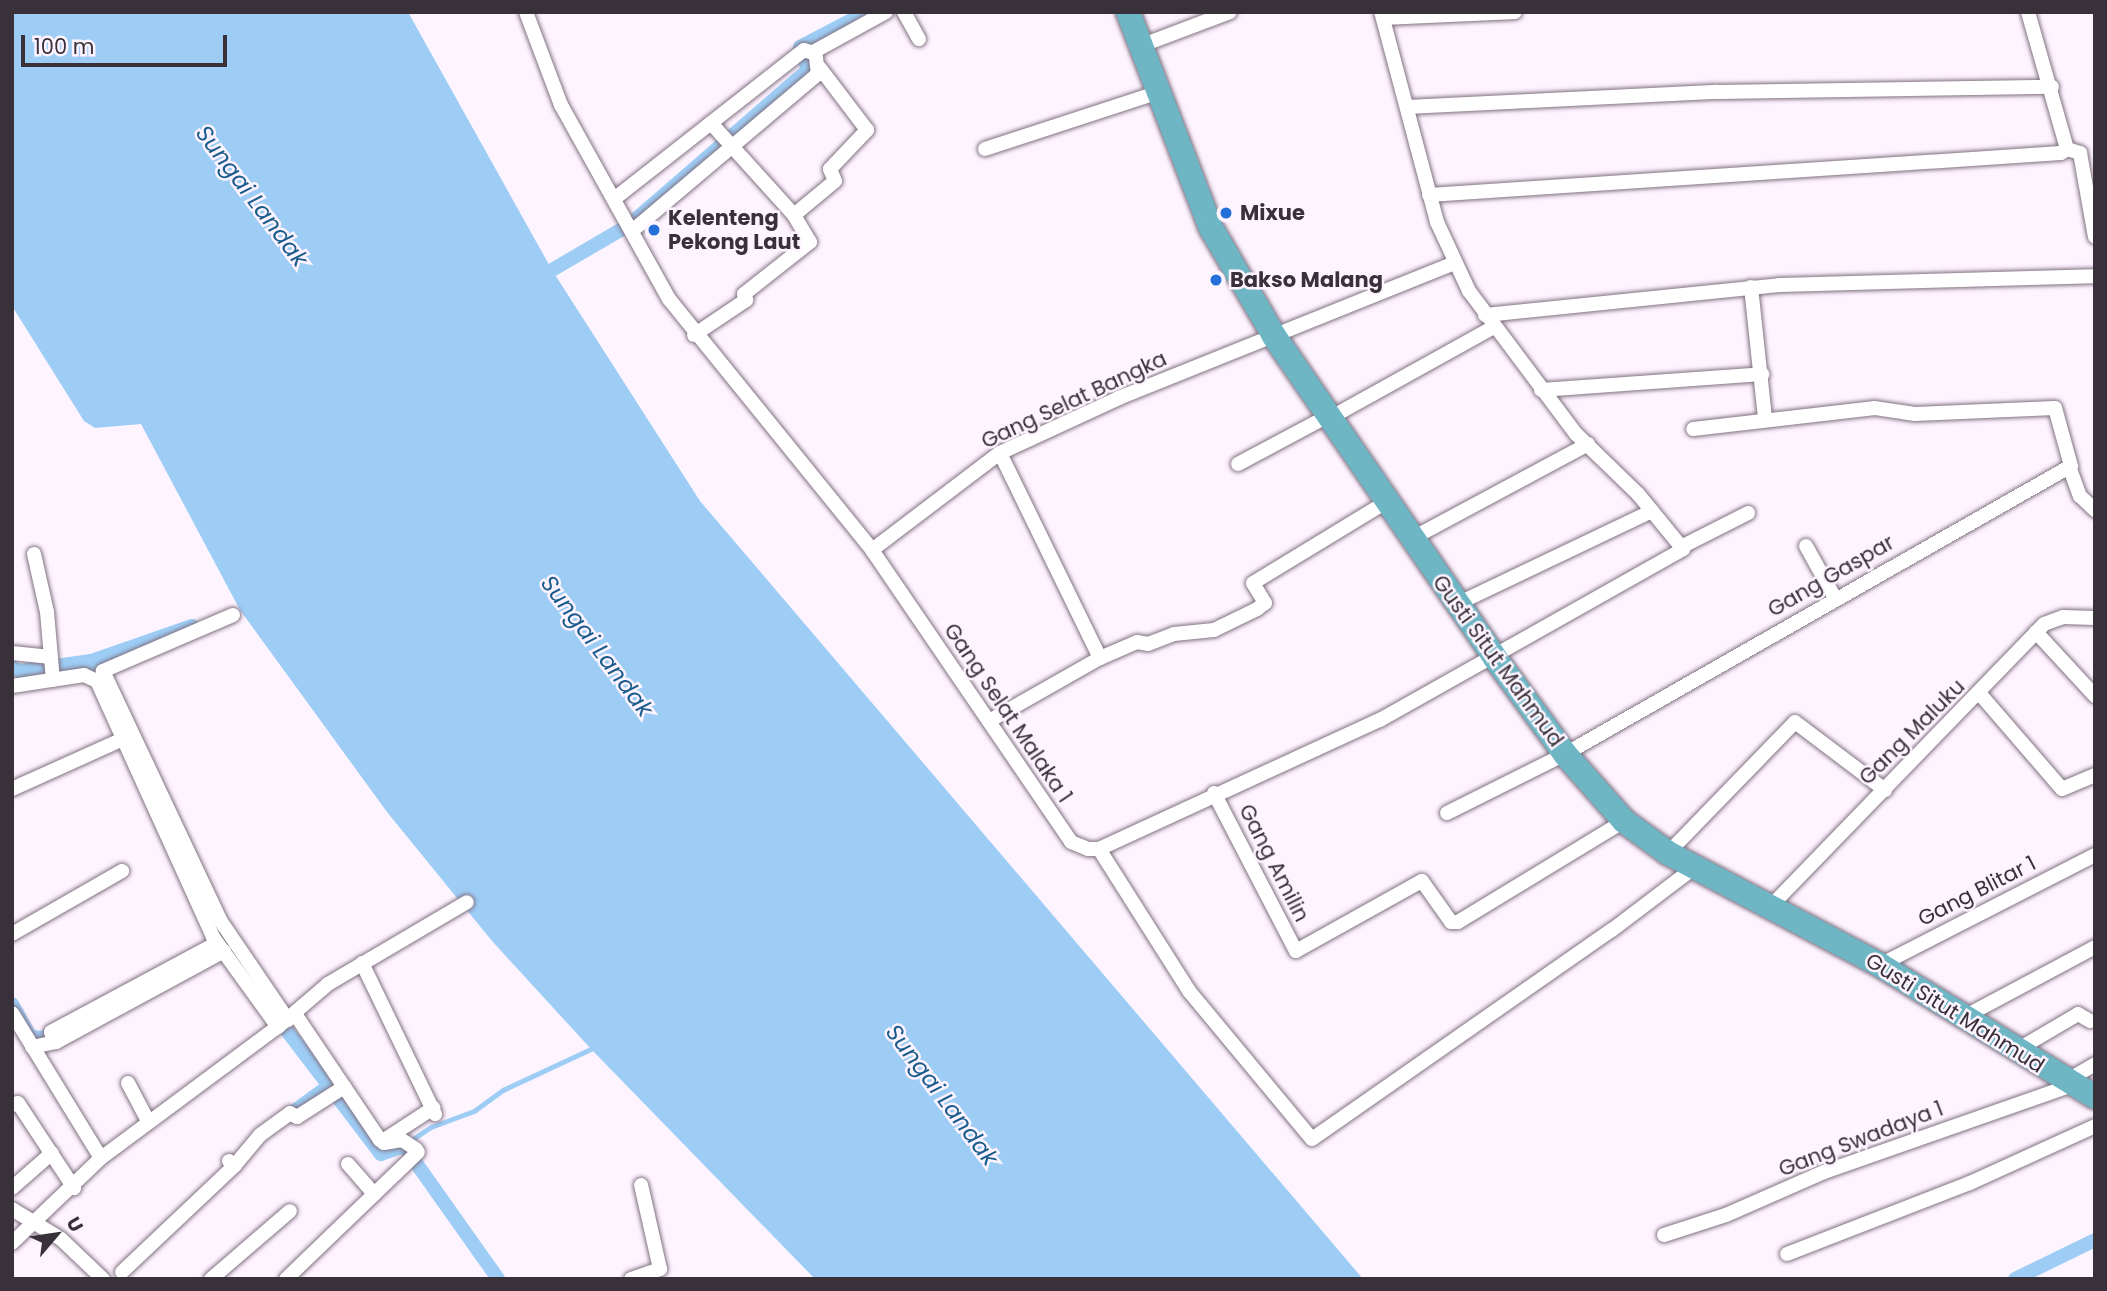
<!DOCTYPE html>
<html>
<head>
<meta charset="utf-8">
<style>
	body { margin:0 }
	#map { position:relative; width:2107px; height:1291px; overflow:hidden; background:#fef4ff; font-family:Poppins,sans-serif }
	div>[style] { position:absolute }
	.water>* { inset:0; background:#9dcdf5 }
	.stream>* { height:4.5px; margin:-2.25px; padding:0 2.25px; transform-origin:2.25px; border-radius:2.25px; background:#9dcdf5 }
	.canal>* { height:14px; margin:-7px; padding:0 7px; transform-origin:7px; border-radius:7px; background:#9dcdf5 }
	.roads { filter:drop-shadow(0 0 2px #817182) drop-shadow(0 0 2px #817182) }
	.minor>* { height:14px; margin:-7px; padding:0 7px; transform-origin:7px; border-radius:7px; background:#fff }
	.trunk>* { height:24px; margin:-12px; padding:0 12px; transform-origin:12px; border-radius:12px; background:#6eb6c4 }
	.dots>* { width:19px; height:19px; translate:-50% -50%; box-sizing:border-box; border:4px solid #fef4ff; border-radius:50% }
	span { translate:-50% -50%; white-space:nowrap; text-align:center; line-height:1.15; -webkit-text-stroke:5px #fef4ff; paint-order:stroke }
	.poi-label { font-size:21px; color:#383139; font-weight:700 }
	.left { translate:0 -50%; text-align:left }
	.street-label { font-size:21px; color:#383139 }
	.water-label { font-size:23px; color:#1a5c8b; font-style:italic }
	.frame { position:absolute; inset:0; border:14px solid #383139; pointer-events:none }
	.north { position:absolute; left:21px; top:1200px; width:70px; height:70px; -webkit-text-stroke:5px #fef4ff; paint-order:stroke; rotate:61deg; font-size:19px; font-weight:700; line-height:28px; text-align:center; color:#383139 }
	.north::after { content:''; display:block; margin:auto; width:24px; height:32px; background:#383139; clip-path:polygon(50% 0,100% 100%,50% 72%,0 100%) }
	.scale { position:absolute; left:21px; top:35px; width:206px; height:32px; box-sizing:border-box; border:4px solid #383139; border-top:0; padding-left:9px; font-size:21px; line-height:24px; white-space:nowrap; color:#383139; -webkit-text-stroke:5px #fef4ff; paint-order:stroke }
</style>
</head>
<body>
<div id="map">
	<div class="water">
		<div style="clip-path:polygon(12px 12px,408px 12px,552px 270px,700px 501px,1363px 1279px,815px 1279px,591px 1049px,492px 941px,387px 812px,240px 610px,141px 424px,95px 428px,84px 421px,12px 306px)"></div>
	</div>
	<div class="stream">
		<div style="left:410px;top:1141px;width:25px;rotate:-34deg"></div>
		<div style="left:431px;top:1127px;width:46px;rotate:-20.4deg"></div>
		<div style="left:474px;top:1111px;width:36px;rotate:-36deg"></div>
		<div style="left:503px;top:1090px;width:97px;rotate:-25deg"></div>
	</div>
	<div class="canal">
		<div style="left:552px;top:270px;width:89px;rotate:-30.3deg"></div>
		<div style="left:629px;top:225px;width:237px;rotate:-40.9deg"></div>
		<div style="left:808px;top:70px;width:24px;rotate:-109deg"></div>
		<div style="left:800px;top:47px;width:76px;rotate:-27.6deg"></div>
		<div style="left:91px;top:661px;width:30px;rotate:66deg"></div>
		<div style="left:12px;top:667px;width:8px;rotate:30deg"></div>
		<div style="left:19px;top:671px;width:73px;rotate:-7.9deg"></div>
		<div style="left:91px;top:661px;width:107px;rotate:-19.1deg"></div>
		<div style="left:12px;top:1004px;width:38px;rotate:61deg"></div>
		<div style="left:30px;top:1037px;width:12px;rotate:5deg"></div>
		<div style="left:42px;top:1038px;width:22px;rotate:-27deg"></div>
		<div style="left:275px;top:1015px;width:175px;rotate:52.7deg"></div>
		<div style="left:381px;top:1154px;width:24px;rotate:-19deg"></div>
		<div style="left:404px;top:1146px;width:163px;rotate:54.7deg"></div>
		<div style="left:289px;top:1115px;width:51px;rotate:-36.2deg"></div>
		<div style="left:2015px;top:1279px;width:89px;rotate:-26deg"></div>
	</div>
	<div class="roads">
		<div class="minor">
			<div style="left:526px;top:12px;width:99px;rotate:69.4deg"></div>
			<div style="left:561px;top:105px;width:222px;rotate:60.9deg"></div>
			<div style="left:669px;top:299px;width:323px;rotate:51deg"></div>
			<div style="left:872px;top:550px;width:353px;rotate:55.7deg"></div>
			<div style="left:1071px;top:842px;width:18px;rotate:22deg"></div>
			<div style="left:1088px;top:849px;width:11px"></div>
			<div style="left:1099px;top:849px;width:309px;rotate:-24.7deg"></div>
			<div style="left:1380px;top:720px;width:348px;rotate:-29.4deg"></div>
			<div style="left:1683px;top:549px;width:71px;rotate:-129.3deg"></div>
			<div style="left:1638px;top:494px;width:86px;rotate:-135.9deg"></div>
			<div style="left:1576px;top:434px;width:179px;rotate:-126.8deg"></div>
			<div style="left:1469px;top:291px;width:76px;rotate:-114.9deg"></div>
			<div style="left:1437px;top:222px;width:217px;rotate:-104.9deg"></div>
			<div style="left:904px;top:12px;width:31px;rotate:61deg"></div>
			<div style="left:2028px;top:12px;width:142px;rotate:74.1deg"></div>
			<div style="left:1384px;top:18px;width:131px;rotate:-2.6deg"></div>
			<div style="left:1140px;top:46px;width:96px;rotate:-20.7deg"></div>
			<div style="left:1407px;top:107px;width:311px;rotate:-2.8deg"></div>
			<div style="left:1718px;top:92px;width:334px;rotate:-0.9deg"></div>
			<div style="left:985px;top:149px;width:180px;rotate:-18.1deg"></div>
			<div style="left:1429px;top:195px;width:633px;rotate:-3.8deg"></div>
			<div style="left:2061px;top:153px;width:7px;rotate:-34deg"></div>
			<div style="left:2067px;top:149px;width:14px;rotate:17deg"></div>
			<div style="left:2080px;top:153px;width:85px;rotate:79.9deg"></div>
			<div style="left:614px;top:199px;width:241px;rotate:-38.1deg"></div>
			<div style="left:804px;top:50px;width:9px;rotate:18deg"></div>
			<div style="left:794px;top:215px;width:53px;rotate:-39.7deg"></div>
			<div style="left:835px;top:181px;width:13px;rotate:-113deg"></div>
			<div style="left:830px;top:169px;width:54px;rotate:-46.5deg"></div>
			<div style="left:867px;top:130px;width:78px;rotate:-127.2deg"></div>
			<div style="left:632px;top:231px;width:243px;rotate:-40.2deg"></div>
			<div style="left:818px;top:74px;width:23px;rotate:-97deg"></div>
			<div style="left:815px;top:51px;width:81px;rotate:-28.8deg"></div>
			<div style="left:1751px;top:287px;width:133px;rotate:83.9deg"></div>
			<div style="left:1485px;top:315px;width:296px;rotate:-5.8deg"></div>
			<div style="left:1779px;top:285px;width:316px;rotate:-1.6deg"></div>
			<div style="left:694px;top:335px;width:63px;rotate:-33.9deg"></div>
			<div style="left:746px;top:300px;width:6px;rotate:-108deg"></div>
			<div style="left:744px;top:294px;width:84px;rotate:-38.2deg"></div>
			<div style="left:810px;top:242px;width:31px;rotate:-121deg"></div>
			<div style="left:794px;top:215px;width:124px;rotate:-132.1deg"></div>
			<div style="left:1541px;top:390px;width:222px;rotate:-4.1deg"></div>
			<div style="left:1328px;top:419px;width:188px;rotate:-29deg"></div>
			<div style="left:1000px;top:453px;width:228px;rotate:64deg"></div>
			<div style="left:1238px;top:464px;width:100px;rotate:-28.1deg"></div>
			<div style="left:2070px;top:469px;width:29px;rotate:70deg"></div>
			<div style="left:2080px;top:496px;width:21px;rotate:43deg"></div>
			<div style="left:1411px;top:539px;width:201px;rotate:-28.2deg"></div>
			<div style="left:1683px;top:546px;width:73px;rotate:-26.9deg"></div>
			<div style="left:1806px;top:546px;width:60px;rotate:60.9deg"></div>
			<div style="left:872px;top:550px;width:161px;rotate:-37.2deg"></div>
			<div style="left:1000px;top:453px;width:131px;rotate:-24.8deg"></div>
			<div style="left:1119px;top:398px;width:362px;rotate:-21.9deg"></div>
			<div style="left:34px;top:554px;width:59px;rotate:77.4deg"></div>
			<div style="left:47px;top:612px;width:68px;rotate:85deg"></div>
			<div style="left:1457px;top:604px;width:216px;rotate:-25.5deg"></div>
			<div style="left:233px;top:615px;width:142px;rotate:156.7deg"></div>
			<div style="left:103px;top:671px;width:275px;rotate:64.8deg"></div>
			<div style="left:220px;top:920px;width:121px;rotate:55.8deg"></div>
			<div style="left:2036px;top:632px;width:87px;rotate:47.3deg"></div>
			<div style="left:12px;top:653px;width:39px;rotate:6deg"></div>
			<div style="left:12px;top:686px;width:73px;rotate:-8.7deg"></div>
			<div style="left:84px;top:675px;width:14px;rotate:25deg"></div>
			<div style="left:97px;top:681px;width:281px;rotate:65.6deg"></div>
			<div style="left:213px;top:937px;width:111px;rotate:54.2deg"></div>
			<div style="left:1980px;top:694px;width:125px;rotate:49.2deg"></div>
			<div style="left:2062px;top:789px;width:36px;rotate:-23deg"></div>
			<div style="left:989px;top:721px;width:128px;rotate:-29.6deg"></div>
			<div style="left:1100px;top:658px;width:40px;rotate:-23.4deg"></div>
			<div style="left:1137px;top:642px;width:11px;rotate:10deg"></div>
			<div style="left:1148px;top:644px;width:28px;rotate:-21deg"></div>
			<div style="left:1174px;top:634px;width:40px;rotate:-5.7deg"></div>
			<div style="left:1214px;top:630px;width:48px;rotate:-26deg"></div>
			<div style="left:1257px;top:609px;width:10px;rotate:-37deg"></div>
			<div style="left:1265px;top:603px;width:23px;rotate:-121deg"></div>
			<div style="left:1253px;top:583px;width:156px;rotate:-31.3deg"></div>
			<div style="left:12px;top:789px;width:122px;rotate:-24.2deg"></div>
			<div style="left:1214px;top:793px;width:178px;rotate:62.6deg"></div>
			<div style="left:1296px;top:951px;width:144px;rotate:-29.1deg"></div>
			<div style="left:1422px;top:881px;width:50px;rotate:54.7deg"></div>
			<div style="left:1451px;top:922px;width:7px"></div>
			<div style="left:1458px;top:922px;width:194px;rotate:-31.3deg"></div>
			<div style="left:1447px;top:813px;width:132px;rotate:-26.6deg"></div>
			<div style="left:1565px;top:754px;width:582px;rotate:-29.65deg"></div>
			<div style="left:2071px;top:466px;width:60px;rotate:-105.4deg"></div>
			<div style="left:2055px;top:408px;width:140px;rotate:177.5deg"></div>
			<div style="left:1915px;top:414px;width:40px;rotate:-171.5deg"></div>
			<div style="left:1875px;top:408px;width:183px;rotate:173.4deg"></div>
			<div style="left:1099px;top:849px;width:168px;rotate:57.6deg"></div>
			<div style="left:1189px;top:991px;width:192px;rotate:50.3deg"></div>
			<div style="left:1312px;top:1139px;width:366px;rotate:-34.9deg"></div>
			<div style="left:1612px;top:930px;width:104px;rotate:-37.2deg"></div>
			<div style="left:1668px;top:853px;width:182px;rotate:-45.9deg"></div>
			<div style="left:1795px;top:722px;width:113px;rotate:37.1deg"></div>
			<div style="left:1771px;top:906px;width:392px;rotate:-45.9deg"></div>
			<div style="left:2044px;top:624px;width:20px;rotate:-20deg"></div>
			<div style="left:2063px;top:617px;width:32px;rotate:2deg"></div>
			<div style="left:12px;top:934px;width:127px;rotate:-29.8deg"></div>
			<div style="left:362px;top:963px;width:168px;rotate:64.2deg"></div>
			<div style="left:1880px;top:965px;width:242px;rotate:-27.1deg"></div>
			<div style="left:12px;top:1013px;width:170px;rotate:58.5deg"></div>
			<div style="left:295px;top:1014px;width:152px;rotate:56deg"></div>
			<div style="left:380px;top:1140px;width:5px;rotate:37deg"></div>
			<div style="left:384px;top:1143px;width:18px;rotate:-9deg"></div>
			<div style="left:402px;top:1140px;width:17px;rotate:33deg"></div>
			<div style="left:1964px;top:1017px;width:149px;rotate:-28.1deg"></div>
			<div style="left:56px;top:1042px;width:11px;rotate:-117deg"></div>
			<div style="left:51px;top:1032px;width:188px;rotate:-28.2deg"></div>
			<div style="left:32px;top:1047px;width:25px;rotate:-12deg"></div>
			<div style="left:56px;top:1042px;width:191px;rotate:-28.4deg"></div>
			<div style="left:2017px;top:1050px;width:71px;rotate:-30.5deg"></div>
			<div style="left:2078px;top:1014px;width:14px;rotate:30deg"></div>
			<div style="left:2066px;top:1081px;width:34px;rotate:-30deg"></div>
			<div style="left:128px;top:1083px;width:43px;rotate:62.2deg"></div>
			<div style="left:12px;top:1105px;width:6px;rotate:-18deg"></div>
			<div style="left:18px;top:1103px;width:102px;rotate:56.6deg"></div>
			<div style="left:384px;top:1140px;width:59px;rotate:-33.1deg"></div>
			<div style="left:229px;top:1161px;width:7px;rotate:34deg"></div>
			<div style="left:235px;top:1165px;width:39px;rotate:-50deg"></div>
			<div style="left:260px;top:1135px;width:37px;rotate:-36deg"></div>
			<div style="left:290px;top:1113px;width:8px;rotate:30deg"></div>
			<div style="left:297px;top:1117px;width:56px;rotate:-32.6deg"></div>
			<div style="left:348px;top:1164px;width:40px;rotate:49deg"></div>
			<div style="left:12px;top:1188px;width:53px;rotate:-41.2deg"></div>
			<div style="left:12px;top:1209px;width:57px;rotate:31.5deg"></div>
			<div style="left:61px;top:1239px;width:58px;rotate:43.6deg"></div>
			<div style="left:1664px;top:1235px;width:65px;rotate:-17.9deg"></div>
			<div style="left:1726px;top:1215px;width:107px;rotate:-23.7deg"></div>
			<div style="left:1824px;top:1172px;width:264px;rotate:-19.3deg"></div>
			<div style="left:12px;top:1243px;width:123px;rotate:-43.7deg"></div>
			<div style="left:101px;top:1158px;width:222px;rotate:-36.6deg"></div>
			<div style="left:279px;top:1026px;width:65px;rotate:-40.6deg"></div>
			<div style="left:328px;top:984px;width:161px;rotate:-30.5deg"></div>
			<div style="left:1787px;top:1254px;width:196px;rotate:-21.2deg"></div>
			<div style="left:1970px;top:1183px;width:137px;rotate:-24.5deg"></div>
			<div style="left:122px;top:1272px;width:156px;rotate:-43.4deg"></div>
			<div style="left:211px;top:1279px;width:104px;rotate:-40.7deg"></div>
			<div style="left:286px;top:1279px;width:183px;rotate:-43.9deg"></div>
			<div style="left:631px;top:1279px;width:31px;rotate:-19deg"></div>
			<div style="left:660px;top:1269px;width:86px;rotate:-102.7deg"></div>
		</div>
		<div class="trunk">
			<div style="left:1128px;top:12px;width:231px;rotate:69deg"></div>
			<div style="left:1211px;top:228px;width:125px;rotate:59.7deg"></div>
			<div style="left:1274px;top:336px;width:391px;rotate:55.5deg"></div>
			<div style="left:1495px;top:658px;width:119px;rotate:53.9deg"></div>
			<div style="left:1565px;top:754px;width:89px;rotate:48.6deg"></div>
			<div style="left:1624px;top:821px;width:54px;rotate:36deg"></div>
			<div style="left:1668px;top:853px;width:240px;rotate:27.8deg"></div>
			<div style="left:1880px;top:965px;width:252px;rotate:31.5deg"></div>
		</div>
	</div>
	<div class="dots">
		<div style="left:1226px;top:213px;background:#2370db"></div>
		<div style="left:654px;top:230px;background:#2370db"></div>
		<div style="left:1216px;top:280px;background:#2370db"></div>
	</div>
	<div class="poi-label">
		<span class="left" style="left:1240px;top:213px">Mixue</span>
		<span class="left" style="left:668px;top:230px">Kelenteng<br>Pekong Laut</span>
		<span class="left" style="left:1230px;top:280px">Bakso Malang</span>
	</div>
	<div class="street-label">
		<span style="left:1074px;top:400px;rotate:-25deg">Gang Selat Bangka</span>
		<span style="left:1831px;top:576px;rotate:-30deg">Gang Gaspar</span>
		<span style="left:1498px;top:661px;rotate:54deg">Gusti Situt Mahmud</span>
		<span style="left:1008px;top:713px;rotate:56deg">Gang Selat Malaka 1</span>
		<span style="left:1912px;top:732px;rotate:-45deg">Gang Maluku</span>
		<span style="left:1274px;top:863px;rotate:63deg">Gang Amilin</span>
		<span style="left:1977px;top:891px;rotate:-27deg">Gang Blitar 1</span>
		<span style="left:1955px;top:1013px;rotate:32deg">Gusti Situt Mahmud</span>
		<span style="left:1861px;top:1139px;rotate:-21deg">Gang Swadaya 1</span>
	</div>
	<div class="water-label">
		<span style="left:252px;top:196px;rotate:53deg">Sungai Landak</span>
		<span style="left:597px;top:646px;rotate:53deg">Sungai Landak</span>
		<span style="left:942px;top:1095px;rotate:53deg">Sungai Landak</span>
	</div>
	<div class="frame"></div>
	<div class="north">U</div>
	<div class="scale">100 m</div>
</div>
</body>
</html>
